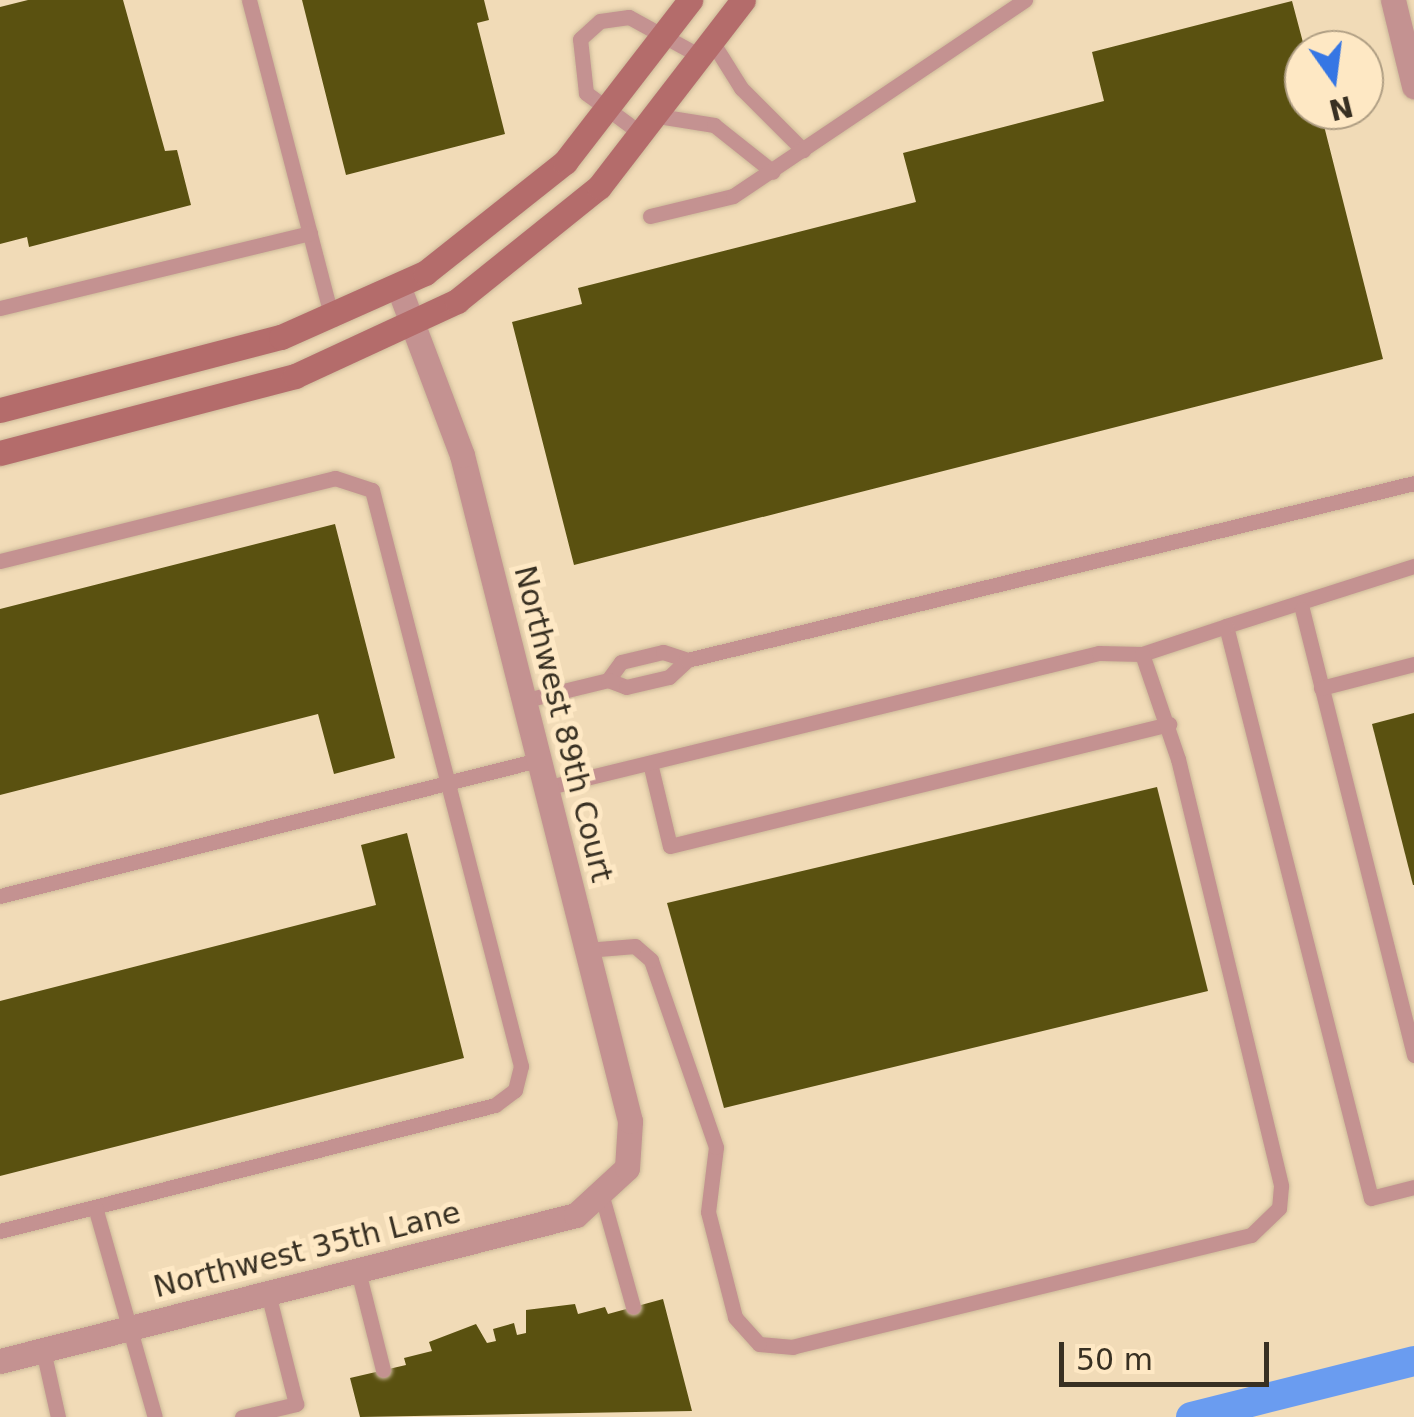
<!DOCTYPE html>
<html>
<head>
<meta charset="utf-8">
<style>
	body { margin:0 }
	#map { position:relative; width:1414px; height:1417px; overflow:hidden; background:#f1dbb7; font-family:"DejaVu Sans",sans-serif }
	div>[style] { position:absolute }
	.canal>* { height:30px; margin:-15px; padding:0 15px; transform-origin:15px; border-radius:15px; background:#6a9cf0 }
	.building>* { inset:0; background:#5a5110 }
	.roads { filter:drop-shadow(0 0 2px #ccb999) drop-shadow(0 0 2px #ccb999) }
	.lane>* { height:15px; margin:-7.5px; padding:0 7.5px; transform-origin:7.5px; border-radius:7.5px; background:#c49291 }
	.street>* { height:25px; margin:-12.5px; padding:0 12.5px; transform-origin:12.5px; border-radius:12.5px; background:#c49291 }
	.secondary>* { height:25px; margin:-12.5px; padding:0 12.5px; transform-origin:12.5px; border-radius:12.5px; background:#b46c6b }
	span { translate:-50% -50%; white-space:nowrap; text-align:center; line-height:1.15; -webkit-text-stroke:10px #fee8c4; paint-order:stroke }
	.street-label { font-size:30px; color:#383022 }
	.north { position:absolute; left:1284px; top:30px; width:100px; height:100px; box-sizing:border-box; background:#fee8c4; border:2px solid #af9e83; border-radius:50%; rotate:166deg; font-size:28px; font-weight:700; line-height:40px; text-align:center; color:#383022 }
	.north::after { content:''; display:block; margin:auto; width:35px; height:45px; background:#3676e4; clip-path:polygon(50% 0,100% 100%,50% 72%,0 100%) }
	.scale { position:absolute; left:1059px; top:1342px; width:210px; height:45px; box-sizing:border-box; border:5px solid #383022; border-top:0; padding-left:12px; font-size:30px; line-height:35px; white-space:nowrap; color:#383022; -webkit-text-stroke:8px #fee8c4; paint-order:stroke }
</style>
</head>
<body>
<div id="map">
	<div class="canal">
		<div style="left:1191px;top:1417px;width:230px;rotate:-14.1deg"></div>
	</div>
	<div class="building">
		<div style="clip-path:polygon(28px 0,123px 0,165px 151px,177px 150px,191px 205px,29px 247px,27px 237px,0 244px,0 7px)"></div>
		<div style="clip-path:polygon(302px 0,484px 0,489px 20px,477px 23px,505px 134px,346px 175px)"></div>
		<div style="clip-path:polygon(1292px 1px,1305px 50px,1304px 110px,1320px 110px,1383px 359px,574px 565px,512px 322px,582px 304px,578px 288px,916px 202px,903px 153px,1104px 101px,1092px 52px)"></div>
		<div style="clip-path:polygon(335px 524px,395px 758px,334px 774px,318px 714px,0 795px,0 609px)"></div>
		<div style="clip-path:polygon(1414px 713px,1414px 885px,1413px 885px,1372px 724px)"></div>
		<div style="clip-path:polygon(1157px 787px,1208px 991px,724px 1108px,667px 903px)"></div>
		<div style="clip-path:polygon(407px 833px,464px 1058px,0 1176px,0 1001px,376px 905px,361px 845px)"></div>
		<div style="clip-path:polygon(663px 1299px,692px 1411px,360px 1417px,350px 1378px,406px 1365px,404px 1358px,432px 1351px,429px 1342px,476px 1324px,487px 1343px,496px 1341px,493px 1329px,514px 1323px,517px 1335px,526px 1333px,526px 1310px,575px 1304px,578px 1314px,605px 1307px,608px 1314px)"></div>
	</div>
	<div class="roads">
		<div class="lane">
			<div style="left:249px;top:0;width:330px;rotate:75.4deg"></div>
			<div style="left:711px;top:40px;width:57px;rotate:58deg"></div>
			<div style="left:741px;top:88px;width:88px;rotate:45deg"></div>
			<div style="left:658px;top:116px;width:57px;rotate:9.1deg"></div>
			<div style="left:714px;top:125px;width:75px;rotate:38.5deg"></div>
			<div style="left:643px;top:135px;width:71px;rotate:-143.6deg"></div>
			<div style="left:586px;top:93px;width:54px;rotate:-96.3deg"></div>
			<div style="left:580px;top:39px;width:27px;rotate:-42deg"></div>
			<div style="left:600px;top:21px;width:29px;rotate:-8deg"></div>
			<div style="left:629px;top:17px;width:81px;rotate:28.8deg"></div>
			<div style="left:650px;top:216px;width:85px;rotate:-13.5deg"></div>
			<div style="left:733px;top:196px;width:352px;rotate:-33.9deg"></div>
			<div style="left:0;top:308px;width:319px;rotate:-13.6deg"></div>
			<div style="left:0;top:561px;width:345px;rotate:-13.9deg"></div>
			<div style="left:335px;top:478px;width:39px;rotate:18deg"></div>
			<div style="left:372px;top:490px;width:595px;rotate:75.5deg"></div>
			<div style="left:521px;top:1066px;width:25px;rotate:104deg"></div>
			<div style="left:515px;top:1090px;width:25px;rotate:143deg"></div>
			<div style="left:495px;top:1105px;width:511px;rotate:165.72deg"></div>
			<div style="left:1414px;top:566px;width:197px;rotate:162.3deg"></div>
			<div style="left:1226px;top:626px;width:590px;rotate:75.78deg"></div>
			<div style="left:1371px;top:1198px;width:44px;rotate:-14.3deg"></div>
			<div style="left:1302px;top:609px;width:460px;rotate:75.9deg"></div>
			<div style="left:1142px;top:654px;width:89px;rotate:-18.4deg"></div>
			<div style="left:608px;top:680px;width:22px;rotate:-54deg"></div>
			<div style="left:621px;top:662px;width:43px;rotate:-13.4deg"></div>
			<div style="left:663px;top:652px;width:25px;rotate:18deg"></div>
			<div style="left:1321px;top:688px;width:96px;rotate:-14.5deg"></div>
			<div style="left:522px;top:701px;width:89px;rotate:-13.7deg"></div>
			<div style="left:608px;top:680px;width:19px;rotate:21deg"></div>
			<div style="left:626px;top:687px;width:44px;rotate:-13.1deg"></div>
			<div style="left:669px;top:677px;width:25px;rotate:-43deg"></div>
			<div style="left:687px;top:660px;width:748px;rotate:-13.68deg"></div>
			<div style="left:650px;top:763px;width:85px;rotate:76.5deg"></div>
			<div style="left:670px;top:846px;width:514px;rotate:-13.74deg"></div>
			<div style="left:545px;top:788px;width:570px;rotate:-13.7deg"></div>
			<div style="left:1099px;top:653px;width:43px;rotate:1.3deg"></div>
			<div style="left:1142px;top:654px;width:111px;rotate:71.1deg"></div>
			<div style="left:1178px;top:759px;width:439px;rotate:76.4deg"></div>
			<div style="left:1281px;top:1186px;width:22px;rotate:95deg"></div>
			<div style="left:1279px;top:1208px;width:39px;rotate:136deg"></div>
			<div style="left:1251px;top:1235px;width:471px;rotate:166.3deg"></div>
			<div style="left:793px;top:1347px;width:34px;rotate:-175deg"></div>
			<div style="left:759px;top:1344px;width:36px;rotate:-132deg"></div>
			<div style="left:735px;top:1317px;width:108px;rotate:-104.4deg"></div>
			<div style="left:708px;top:1212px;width:65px;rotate:-83deg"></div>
			<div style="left:716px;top:1147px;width:198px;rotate:-109.2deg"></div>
			<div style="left:651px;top:960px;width:21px;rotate:-139deg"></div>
			<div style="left:635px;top:946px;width:49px;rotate:175.3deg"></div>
			<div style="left:0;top:896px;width:555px;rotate:-14.19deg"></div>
			<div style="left:603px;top:1200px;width:111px;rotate:74.3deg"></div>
			<div style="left:95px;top:1207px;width:218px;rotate:74.1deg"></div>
			<div style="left:358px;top:1271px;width:102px;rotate:75.8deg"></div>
			<div style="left:43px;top:1350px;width:69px;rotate:77.4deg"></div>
			<div style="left:242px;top:1417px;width:56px;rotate:-13.5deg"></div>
			<div style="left:296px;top:1404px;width:114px;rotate:-104.2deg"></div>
		</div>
		<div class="street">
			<div style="left:1393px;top:0;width:89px;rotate:76.3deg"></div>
			<div style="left:0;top:1361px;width:594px;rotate:-14.22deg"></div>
			<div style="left:576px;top:1215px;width:69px;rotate:-42.7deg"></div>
			<div style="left:627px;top:1168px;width:47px;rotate:-86.3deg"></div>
			<div style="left:630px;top:1121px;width:687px;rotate:-104.16deg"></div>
			<div style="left:462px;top:455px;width:178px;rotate:-110.7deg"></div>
		</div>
		<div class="secondary">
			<div style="left:0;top:410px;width:290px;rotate:-14.6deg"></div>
			<div style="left:281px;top:337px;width:158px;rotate:-24deg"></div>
			<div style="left:425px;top:273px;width:179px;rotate:-38.4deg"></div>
			<div style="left:565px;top:162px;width:205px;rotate:-52.3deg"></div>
			<div style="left:0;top:453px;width:305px;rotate:-14.6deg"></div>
			<div style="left:295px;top:376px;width:179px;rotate:-24.8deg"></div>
			<div style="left:457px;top:301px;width:182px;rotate:-38.8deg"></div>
			<div style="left:599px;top:187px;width:236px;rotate:-52.4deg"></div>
		</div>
	</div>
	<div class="street-label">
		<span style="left:563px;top:724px;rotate:76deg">Northwest 89th Court</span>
		<span style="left:307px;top:1250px;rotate:-14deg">Northwest 35th Lane</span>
	</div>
	<div class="north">N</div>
	<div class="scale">50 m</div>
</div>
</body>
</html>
